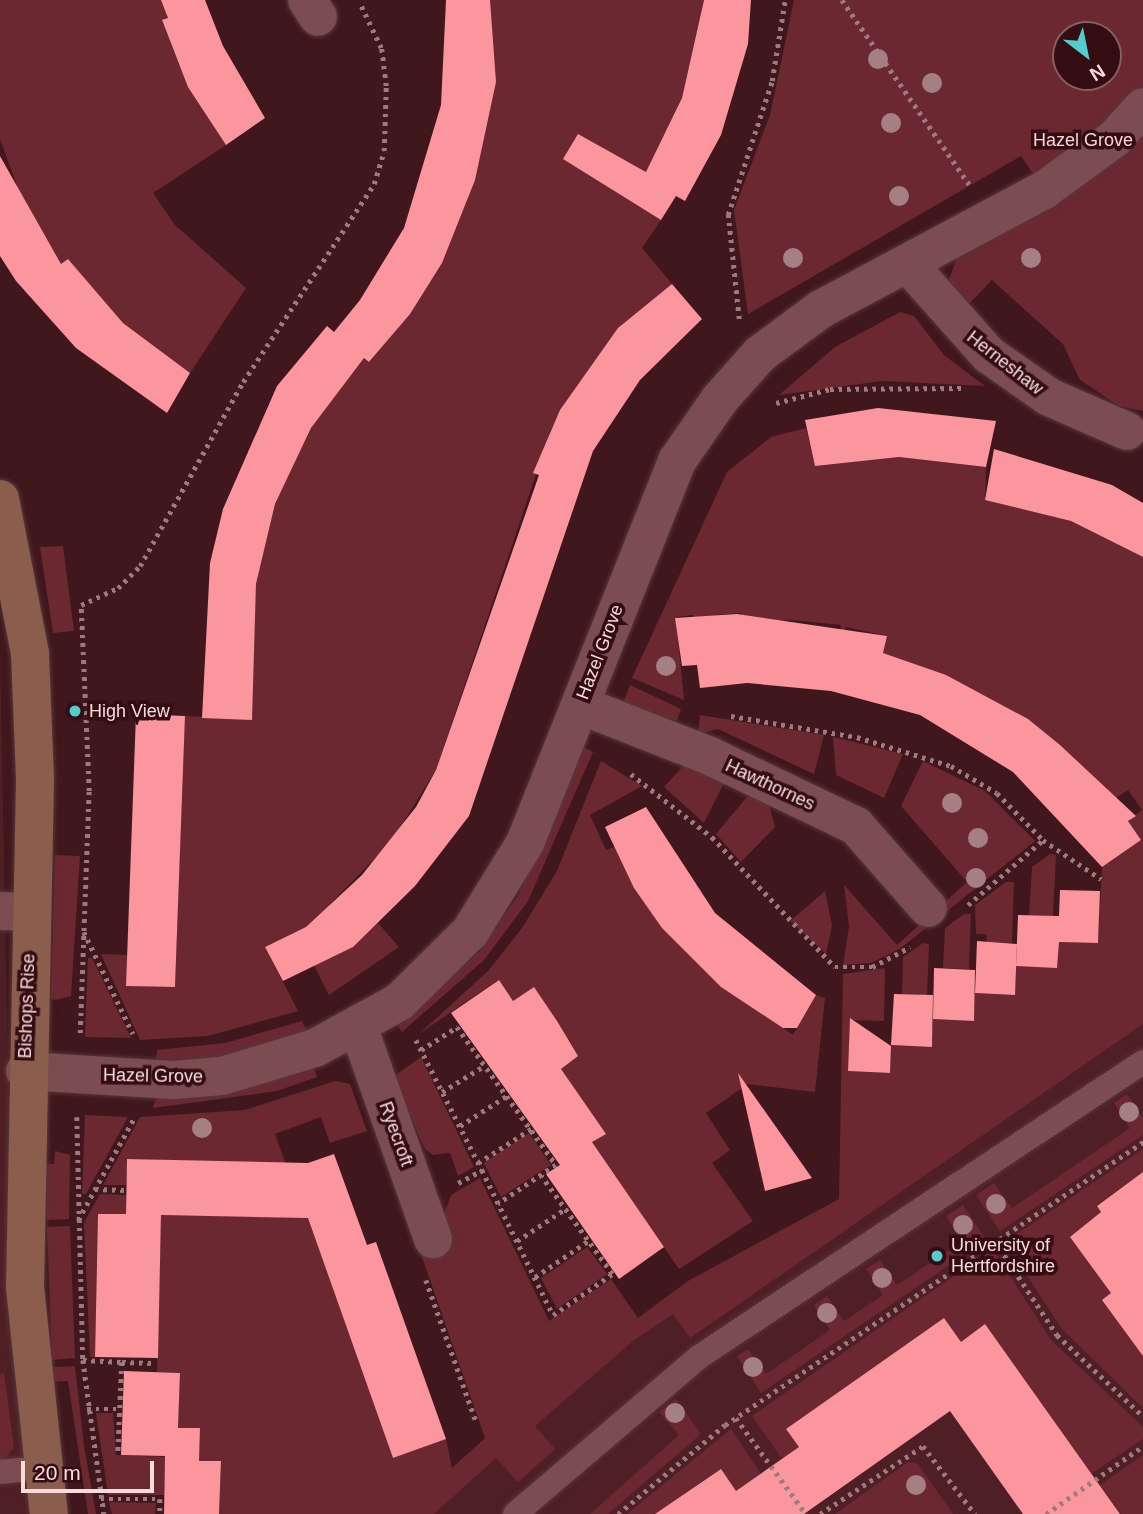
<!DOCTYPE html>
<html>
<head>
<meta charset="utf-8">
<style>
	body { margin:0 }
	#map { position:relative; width:1143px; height:1514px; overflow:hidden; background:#3f171c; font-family:Helvetica,sans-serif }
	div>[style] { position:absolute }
	.built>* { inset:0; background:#4e1f25 }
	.green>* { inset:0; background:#6c2831 }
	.building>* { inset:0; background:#fb959e }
	.path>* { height:4.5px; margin-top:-2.25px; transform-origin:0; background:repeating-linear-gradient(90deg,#9c7a7d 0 3.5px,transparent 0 8.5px) }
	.roads { filter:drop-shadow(0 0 2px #57363a) drop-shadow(0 0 2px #57363a) }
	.lane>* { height:24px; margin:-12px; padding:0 12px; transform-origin:12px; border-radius:12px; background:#7b4c50 }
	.street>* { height:38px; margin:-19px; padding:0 19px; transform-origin:19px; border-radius:19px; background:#7b4c50 }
	.secondary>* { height:38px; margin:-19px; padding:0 19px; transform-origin:19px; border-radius:19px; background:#8b5d4c }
	.trees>* { width:20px; height:20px; margin:-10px; border-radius:50%; background:#a48083 }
	.dots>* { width:19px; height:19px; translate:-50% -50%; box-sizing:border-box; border:4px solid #340d13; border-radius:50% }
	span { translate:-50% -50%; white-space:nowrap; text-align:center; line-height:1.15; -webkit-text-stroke:7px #340d13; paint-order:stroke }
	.park-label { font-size:18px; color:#f6d5d7 }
	.street-label { font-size:18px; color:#f8dcdd }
	.poi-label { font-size:18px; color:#f8dcdd }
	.left { translate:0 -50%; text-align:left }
	.north { position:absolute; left:1052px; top:21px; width:70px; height:70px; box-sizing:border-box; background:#340d13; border:2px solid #826064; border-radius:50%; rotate:148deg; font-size:19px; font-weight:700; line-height:28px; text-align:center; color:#f8dcdd }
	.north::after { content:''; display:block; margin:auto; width:24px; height:32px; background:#52cdcc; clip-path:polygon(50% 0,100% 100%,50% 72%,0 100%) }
	.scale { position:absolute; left:21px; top:1461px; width:133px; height:32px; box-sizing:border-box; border:4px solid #f8dcdd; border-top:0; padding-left:9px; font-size:21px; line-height:24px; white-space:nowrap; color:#f8dcdd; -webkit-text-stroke:5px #340d13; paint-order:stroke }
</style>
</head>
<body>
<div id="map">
	<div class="built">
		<div style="clip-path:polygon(0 649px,13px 1336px,33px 1514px,0 1514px)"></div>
		<div style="clip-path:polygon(1143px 1012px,1143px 1514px,408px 1514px,507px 1417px,688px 1282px,840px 1199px)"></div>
	</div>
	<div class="green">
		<div style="clip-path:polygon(0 0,161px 0,168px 18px,162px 21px,179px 64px,226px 145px,153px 193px,175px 225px,246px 288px,190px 373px,123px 323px,68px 259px,61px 264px,19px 191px,0 139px)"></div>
		<div style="clip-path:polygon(490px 0,704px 0,682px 98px,665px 139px,646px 172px,627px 161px,611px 189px,661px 220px,642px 248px,672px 284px,575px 389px,551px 430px,436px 770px,391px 842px,330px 904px,360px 939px,378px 923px,399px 947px,329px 995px,297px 931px,265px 947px,298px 1011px,208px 1036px,140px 1040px,101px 954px,127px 955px,127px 986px,175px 987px,185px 716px,251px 719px,256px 584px,275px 504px,311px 428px,364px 358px,370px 362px,397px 328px,448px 248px,490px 111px)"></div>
		<div style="clip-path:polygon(evenodd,794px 0,1143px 0,1143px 411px,1119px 406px,1080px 380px,1063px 344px,992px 280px,966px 307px,948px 283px,958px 254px,1044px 190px,1021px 156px,748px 314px,734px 210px,770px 115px,794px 0,1066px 35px,1108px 35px,1108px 77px,1066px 77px,1066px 35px)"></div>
		<div style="clip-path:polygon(900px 312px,914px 316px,944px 355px,985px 386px,882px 381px,779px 395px,835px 347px)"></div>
		<div style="clip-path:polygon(806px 428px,815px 465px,899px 457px,986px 467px,985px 500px,1071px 521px,1143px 557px,1143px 1024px,690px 1338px,673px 1314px,633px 1341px,535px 1426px,555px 1449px,518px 1482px,496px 1458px,434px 1514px,219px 1514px,221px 1462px,165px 1461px,164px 1495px,108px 1495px,96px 1413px,113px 1413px,116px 1455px,199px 1458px,200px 1429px,178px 1428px,180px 1373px,157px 1372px,161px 1215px,273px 1217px,274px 1163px,128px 1159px,126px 1185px,103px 1185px,140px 1117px,245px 1110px,335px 1081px,350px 1084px,367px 1131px,330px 1143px,321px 1117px,275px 1134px,288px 1170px,293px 1169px,393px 1458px,446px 1439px,452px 1468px,485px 1438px,421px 1254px,453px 1240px,444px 1214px,451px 1195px,480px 1178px,549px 1321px,611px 1279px,638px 1318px,688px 1281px,839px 1199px,843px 974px,885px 968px,884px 1021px,850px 1020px,848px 1071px,890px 1073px,891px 1045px,932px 1047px,933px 1019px,974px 1021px,974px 993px,1015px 995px,1016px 966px,1057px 967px,1058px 942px,1098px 943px,1102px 867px,1141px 840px,1128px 821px,1142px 810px,1128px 790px,1113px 800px,947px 676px,883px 653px,887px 636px,846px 627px,839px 643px,841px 625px,792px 620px,768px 621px,743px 638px,741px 613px,714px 615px,716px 640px,697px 642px,693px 615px,676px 617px,684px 700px,632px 678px,727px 472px,771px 437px)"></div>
		<div style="clip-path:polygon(63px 546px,74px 631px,53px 633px,40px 547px)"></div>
		<div style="clip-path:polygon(630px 685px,681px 709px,677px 721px,623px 703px)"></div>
		<div style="clip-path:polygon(700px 715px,824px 735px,814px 774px,718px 729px,698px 734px)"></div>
		<div style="clip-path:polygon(833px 737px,903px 754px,884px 798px,836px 775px)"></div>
		<div style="clip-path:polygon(583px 747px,593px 752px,528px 901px,484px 960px,402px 1032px,396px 1024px,478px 953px,518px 896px)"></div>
		<div style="clip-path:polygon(601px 761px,642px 786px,590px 815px,606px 850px,614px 847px,650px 909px,715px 980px,793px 1035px,816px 995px,825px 998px,815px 1092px,748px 1084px,706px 1113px,730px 1150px,712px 1163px,753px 1221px,679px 1269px,592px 1142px,605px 1134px,560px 1069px,578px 1056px,534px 987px,513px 1001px,498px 980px,419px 1034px,488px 971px,522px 928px,557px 871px)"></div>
		<div style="clip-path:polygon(923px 761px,985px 791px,1035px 841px,901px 948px,871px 963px,843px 965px,849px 926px,844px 885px,897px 945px,967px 882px,901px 806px)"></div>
		<div style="clip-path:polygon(686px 763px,725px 781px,704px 823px,664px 787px)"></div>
		<div style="clip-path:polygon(751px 792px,769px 804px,775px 827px,741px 862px,716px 834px)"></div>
		<div style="clip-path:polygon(1050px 854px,1056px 855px,1053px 916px,1029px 915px,1032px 867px)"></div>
		<div style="clip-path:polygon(55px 855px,80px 856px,71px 996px,56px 1000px,51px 999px)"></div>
		<div style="clip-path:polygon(1006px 882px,1014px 882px,1012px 943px,987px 942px,986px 934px,976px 934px,975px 905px)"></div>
		<div style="clip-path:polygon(825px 891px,832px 925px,826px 954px,790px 921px)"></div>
		<div style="clip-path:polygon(964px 914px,971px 914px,969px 969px,943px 968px,945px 928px)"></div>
		<div style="clip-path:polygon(923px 943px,929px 944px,927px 995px,902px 994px,903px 957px)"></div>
		<div style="clip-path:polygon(88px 958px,92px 958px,131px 1038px,85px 1037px)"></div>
		<div style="clip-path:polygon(302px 1021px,307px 1031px,211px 1059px,156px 1062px,157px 1050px,225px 1043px)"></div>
		<div style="clip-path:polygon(421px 1057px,474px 1167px,458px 1176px,450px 1153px,433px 1155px,425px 1149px,396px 1084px,397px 1074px)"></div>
		<div style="clip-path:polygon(313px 1066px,317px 1077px,277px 1091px,153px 1108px,157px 1096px)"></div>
		<div style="clip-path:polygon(1127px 1094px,1143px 1118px,1143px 1135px,1000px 1231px,976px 1195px,994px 1183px,1012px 1208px,1130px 1128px,1114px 1103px)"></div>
		<div style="clip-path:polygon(85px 1115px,128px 1117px,86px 1194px,82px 1194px)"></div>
		<div style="clip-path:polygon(529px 1133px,551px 1165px,501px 1197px,484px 1163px)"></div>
		<div style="clip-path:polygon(1143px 1149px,1143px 1172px,1097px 1205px,1101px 1212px,1070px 1237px,1143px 1331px,1143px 1408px,1062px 1329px,1005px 1242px)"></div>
		<div style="clip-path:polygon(55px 1151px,70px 1155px,69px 1219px,47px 1220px,46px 1164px,54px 1164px)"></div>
		<div style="clip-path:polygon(100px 1194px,126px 1195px,126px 1214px,98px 1214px,95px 1357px,90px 1357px,84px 1223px)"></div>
		<div style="clip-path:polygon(963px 1205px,986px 1240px,761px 1393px,737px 1356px,748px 1349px,766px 1374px,830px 1330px,814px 1305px,827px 1296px,844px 1321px,883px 1295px,866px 1269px,880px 1260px,897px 1285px,962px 1242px,946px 1216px)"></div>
		<div style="clip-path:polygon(70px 1226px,75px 1358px,52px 1360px,47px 1227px)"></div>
		<div style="clip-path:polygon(587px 1247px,607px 1274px,557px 1309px,541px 1278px)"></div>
		<div style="clip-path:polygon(993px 1249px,1051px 1340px,1143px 1427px,1143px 1439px,1091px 1474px,984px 1325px,961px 1342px,944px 1318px,786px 1429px,832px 1494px,815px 1506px,752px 1416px)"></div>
		<div style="clip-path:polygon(75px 1366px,84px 1446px,96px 1514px,88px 1514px,68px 1381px,54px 1382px,53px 1367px)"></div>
		<div style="clip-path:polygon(4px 1373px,14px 1448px,0 1463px,0 1374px)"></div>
		<div style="clip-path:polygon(676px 1399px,701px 1434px,608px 1514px,590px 1514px,679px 1435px,659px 1412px)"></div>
		<div style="clip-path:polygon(731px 1429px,761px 1474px,736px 1491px,720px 1469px,655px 1514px,627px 1514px)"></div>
		<div style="clip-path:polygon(1143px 1455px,1143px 1514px,1121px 1514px,1100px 1485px)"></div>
		<div style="clip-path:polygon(908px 1462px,918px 1464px,953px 1514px,835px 1514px)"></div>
		<div style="clip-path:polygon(109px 1502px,156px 1503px,155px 1514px,112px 1514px)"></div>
	</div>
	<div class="building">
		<div style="clip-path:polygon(161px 0,205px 0,223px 46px,265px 118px,226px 145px,188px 87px,162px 20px,168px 18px)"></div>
		<div style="clip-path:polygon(446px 0,490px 0,496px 82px,475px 180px,442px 263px,410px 314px,369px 362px,364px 358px,311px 428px,275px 504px,256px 584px,252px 720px,202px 718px,210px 563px,223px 509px,277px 386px,327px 326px,334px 332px,360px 300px,404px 228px,441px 105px)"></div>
		<div style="clip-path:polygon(704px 0,751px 0,748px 44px,721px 135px,685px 201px,676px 196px,661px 220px,563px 159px,578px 134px,646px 172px,682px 98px)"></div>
		<div style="clip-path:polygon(0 156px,61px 264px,68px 259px,123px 323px,190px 373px,167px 413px,76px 348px,16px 281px,0 256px)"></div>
		<div style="clip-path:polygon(672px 284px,702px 319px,640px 380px,593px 451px,469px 816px,415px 886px,353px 947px,283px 981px,265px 947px,306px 927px,362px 875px,416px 807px,436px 770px,539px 475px,533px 473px,560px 410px,618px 328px)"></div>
		<div style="clip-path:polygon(878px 408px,996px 421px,986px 467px,899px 457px,815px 466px,805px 420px)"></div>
		<div style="clip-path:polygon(994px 449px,1112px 485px,1143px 503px,1143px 557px,1071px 521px,985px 500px)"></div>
		<div style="clip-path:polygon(737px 614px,887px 636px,883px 653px,946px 675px,1028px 719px,1060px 745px,1136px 816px,1128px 821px,1141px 840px,1102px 867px,1013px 772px,920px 715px,831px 691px,747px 683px,700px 688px,697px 665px,682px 666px,675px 618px)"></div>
		<div style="clip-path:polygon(136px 714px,185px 716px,175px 987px,126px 986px)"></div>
		<div style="clip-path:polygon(646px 807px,715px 913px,816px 995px,797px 1028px,783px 1028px,721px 987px,662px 928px,634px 888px,605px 827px)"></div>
		<div style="clip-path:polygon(1060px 890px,1100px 891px,1098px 943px,1059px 942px,1057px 968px,1016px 966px,1018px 915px,1059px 916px)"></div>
		<div style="clip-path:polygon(977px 941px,1017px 944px,1015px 995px,975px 993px)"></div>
		<div style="clip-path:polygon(934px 968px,975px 970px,974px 1021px,933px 1019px)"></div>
		<div style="clip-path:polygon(499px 980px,513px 1001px,534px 987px,557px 1021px,578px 1056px,561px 1069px,606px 1134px,592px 1142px,664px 1247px,619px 1279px,546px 1174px,560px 1165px,451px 1013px)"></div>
		<div style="clip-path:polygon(894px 994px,933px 995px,932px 1047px,891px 1045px)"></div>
		<div style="clip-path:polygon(850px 1018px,891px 1046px,890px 1073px,848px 1071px)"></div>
		<div style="clip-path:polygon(738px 1073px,812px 1178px,765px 1191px)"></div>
		<div style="clip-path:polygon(334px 1154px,367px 1245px,376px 1242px,446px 1439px,393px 1458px,308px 1218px,161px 1215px,158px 1358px,95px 1357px,98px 1214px,126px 1214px,127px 1159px,308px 1163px)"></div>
		<div style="clip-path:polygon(1143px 1172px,1143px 1356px,1102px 1300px,1111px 1293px,1070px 1237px,1101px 1212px,1097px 1206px)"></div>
		<div style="clip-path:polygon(944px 1318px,961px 1342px,985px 1324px,1120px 1514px,1023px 1514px,950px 1411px,804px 1514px,655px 1514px,721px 1469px,736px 1491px,799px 1447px,786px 1429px)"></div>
		<div style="clip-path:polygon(124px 1371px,180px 1373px,178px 1428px,200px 1428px,199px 1461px,221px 1461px,219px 1514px,164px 1514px,165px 1456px,121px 1455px)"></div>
	</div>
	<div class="path">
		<div style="left:842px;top:0;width:224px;rotate:55.4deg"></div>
		<div style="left:739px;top:319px;width:105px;rotate:-96deg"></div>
		<div style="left:728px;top:215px;width:141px;rotate:-71.8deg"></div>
		<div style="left:772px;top:81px;width:82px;rotate:-80.9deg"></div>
		<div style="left:776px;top:403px;width:56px;rotate:-14.5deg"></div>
		<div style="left:830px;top:389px;width:131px;rotate:-0.4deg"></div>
		<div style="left:731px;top:716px;width:128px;rotate:9.5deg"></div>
		<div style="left:857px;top:737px;width:98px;rotate:17.1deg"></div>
		<div style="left:951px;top:766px;width:53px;rotate:30.4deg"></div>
		<div style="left:997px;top:793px;width:66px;rotate:45.6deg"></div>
		<div style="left:1043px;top:840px;width:70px;rotate:33.9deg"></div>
		<div style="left:631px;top:774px;width:103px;rotate:37.9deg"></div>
		<div style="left:712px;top:837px;width:179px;rotate:46.6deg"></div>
		<div style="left:835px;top:967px;width:37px"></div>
		<div style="left:872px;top:967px;width:43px;rotate:-27.8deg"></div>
		<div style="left:968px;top:905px;width:99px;rotate:-40.9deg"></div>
		<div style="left:84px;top:932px;width:113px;rotate:64.3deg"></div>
		<div style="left:80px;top:1033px;width:242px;rotate:-87.9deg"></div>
		<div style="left:89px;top:791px;width:186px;rotate:-92.5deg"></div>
		<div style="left:81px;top:605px;width:41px;rotate:-24.7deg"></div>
		<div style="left:118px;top:588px;width:31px;rotate:-45deg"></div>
		<div style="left:140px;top:566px;width:211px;rotate:-60.8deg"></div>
		<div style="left:243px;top:382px;width:237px;rotate:-56.5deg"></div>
		<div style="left:374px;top:184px;width:34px;rotate:-73deg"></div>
		<div style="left:384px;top:151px;width:65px;rotate:-88.2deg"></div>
		<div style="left:386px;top:86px;width:38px;rotate:-97deg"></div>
		<div style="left:381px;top:48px;width:49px;rotate:-115.5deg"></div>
		<div style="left:416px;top:1040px;width:146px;rotate:63.1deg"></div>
		<div style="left:421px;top:1050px;width:43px;rotate:-32.6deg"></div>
		<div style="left:457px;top:1027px;width:170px;rotate:54.3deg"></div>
		<div style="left:556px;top:1165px;width:70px;rotate:146.1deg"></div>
		<div style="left:442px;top:1092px;width:49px;rotate:-31.8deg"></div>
		<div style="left:77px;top:1117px;width:243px;rotate:88.6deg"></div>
		<div style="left:83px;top:1360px;width:155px;rotate:82.2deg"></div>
		<div style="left:460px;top:1126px;width:57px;rotate:-32.9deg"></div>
		<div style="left:478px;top:1163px;width:63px;rotate:-32.7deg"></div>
		<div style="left:458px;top:1183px;width:27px;rotate:-28deg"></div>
		<div style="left:482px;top:1170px;width:161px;rotate:63.9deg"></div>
		<div style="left:553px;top:1315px;width:72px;rotate:-34.8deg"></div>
		<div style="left:612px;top:1274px;width:121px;rotate:-125.9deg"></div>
		<div style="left:95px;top:1189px;width:31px;rotate:2deg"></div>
		<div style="left:78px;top:1220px;width:114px;rotate:-61.2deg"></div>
		<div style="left:517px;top:1241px;width:58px;rotate:-33.7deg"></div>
		<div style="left:995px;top:1241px;width:113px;rotate:56.6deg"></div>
		<div style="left:1057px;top:1335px;width:118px;rotate:43.3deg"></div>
		<div style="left:535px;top:1277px;width:64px;rotate:-34.2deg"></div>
		<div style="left:426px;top:1280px;width:150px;rotate:70.5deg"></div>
		<div style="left:83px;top:1360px;width:39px;rotate:3deg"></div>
		<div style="left:122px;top:1362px;width:90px;rotate:92.5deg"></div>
		<div style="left:122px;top:1362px;width:31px;rotate:2deg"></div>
		<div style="left:87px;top:1409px;width:31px"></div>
		<div style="left:736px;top:1418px;width:119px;rotate:53.9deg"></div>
		<div style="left:101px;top:1499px;width:59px"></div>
		<div style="left:160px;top:1499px;width:15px;rotate:90deg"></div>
		<div style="left:618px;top:1514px;width:139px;rotate:-39.8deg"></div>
		<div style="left:725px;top:1425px;width:505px;rotate:-34.1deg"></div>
		<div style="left:820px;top:1514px;width:123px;rotate:-33.4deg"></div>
		<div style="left:923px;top:1446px;width:86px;rotate:52.6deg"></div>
		<div style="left:1046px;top:1514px;width:118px;rotate:-35deg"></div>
	</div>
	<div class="roads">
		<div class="lane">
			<div style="left:0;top:1472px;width:41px;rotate:-5.6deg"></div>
			<div style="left:515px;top:1514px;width:242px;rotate:-40.5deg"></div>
			<div style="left:699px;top:1357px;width:533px;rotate:-33.6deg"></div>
		</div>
		<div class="street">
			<div style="left:307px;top:0;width:20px;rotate:57deg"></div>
			<div style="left:907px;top:263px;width:123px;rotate:48.3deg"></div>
			<div style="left:989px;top:355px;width:73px;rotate:35deg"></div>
			<div style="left:1049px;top:397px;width:85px;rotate:23.6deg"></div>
			<div style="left:580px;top:705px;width:140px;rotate:21.4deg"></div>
			<div style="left:710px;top:756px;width:162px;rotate:25.6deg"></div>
			<div style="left:856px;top:826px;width:109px;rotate:48.7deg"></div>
			<div style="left:0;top:911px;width:30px;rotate:2deg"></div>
			<div style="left:359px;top:1029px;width:223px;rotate:70.6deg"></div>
			<div style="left:25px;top:1071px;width:148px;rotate:3.5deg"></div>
			<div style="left:173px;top:1080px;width:49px;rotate:-4.7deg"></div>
			<div style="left:222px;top:1076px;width:97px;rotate:-16.8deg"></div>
			<div style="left:315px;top:1048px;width:96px;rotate:-28.7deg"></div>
			<div style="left:399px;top:1002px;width:100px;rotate:-44.6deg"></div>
			<div style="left:470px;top:932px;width:105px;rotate:-58.3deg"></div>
			<div style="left:525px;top:843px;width:411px;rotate:-68.3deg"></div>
			<div style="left:677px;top:461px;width:75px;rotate:-55.3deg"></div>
			<div style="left:720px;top:399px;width:60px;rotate:-48.4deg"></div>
			<div style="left:760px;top:354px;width:76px;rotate:-36.4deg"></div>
			<div style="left:821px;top:309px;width:253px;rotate:-28.1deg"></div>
			<div style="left:1044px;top:190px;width:87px;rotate:-36.1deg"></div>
			<div style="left:1114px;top:139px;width:43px;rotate:-47.8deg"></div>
		</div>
		<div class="secondary">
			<div style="left:0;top:499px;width:158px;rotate:79deg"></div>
			<div style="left:30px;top:654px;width:127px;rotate:87.7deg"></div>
			<div style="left:35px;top:781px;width:506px;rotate:91.13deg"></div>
			<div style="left:25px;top:1287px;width:228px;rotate:84deg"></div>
		</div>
	</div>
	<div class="trees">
		<div style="left:878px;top:59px"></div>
		<div style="left:932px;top:83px"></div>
		<div style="left:891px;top:123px"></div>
		<div style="left:899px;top:196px"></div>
		<div style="left:793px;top:258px"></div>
		<div style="left:1031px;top:258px"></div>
		<div style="left:666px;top:666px"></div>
		<div style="left:952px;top:803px"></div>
		<div style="left:978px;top:838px"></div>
		<div style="left:976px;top:878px"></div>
		<div style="left:1129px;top:1112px"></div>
		<div style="left:202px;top:1128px"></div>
		<div style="left:996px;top:1204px"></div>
		<div style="left:963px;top:1225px"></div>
		<div style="left:882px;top:1278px"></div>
		<div style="left:827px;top:1313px"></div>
		<div style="left:753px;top:1367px"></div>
		<div style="left:675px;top:1413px"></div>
		<div style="left:916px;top:1485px"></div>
	</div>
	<div class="dots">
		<div style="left:75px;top:711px;background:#52cdcc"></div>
		<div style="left:937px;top:1256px;background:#52cdcc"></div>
	</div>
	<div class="park-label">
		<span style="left:1083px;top:140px">Hazel Grove</span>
	</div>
	<div class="street-label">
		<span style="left:1005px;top:363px;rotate:38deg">Herneshaw</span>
		<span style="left:600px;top:652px;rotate:-69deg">Hazel Grove</span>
		<span style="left:770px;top:785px;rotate:25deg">Hawthornes</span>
		<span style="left:27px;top:1006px;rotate:-88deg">Bishops Rise</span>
		<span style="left:153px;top:1076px;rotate:1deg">Hazel Grove</span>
		<span style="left:396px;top:1134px;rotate:70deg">Ryecroft</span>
	</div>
	<div class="poi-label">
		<span class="left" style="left:89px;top:711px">High View</span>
		<span class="left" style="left:951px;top:1256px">University of<br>Hertfordshire</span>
	</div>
	<div class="north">N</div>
	<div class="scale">20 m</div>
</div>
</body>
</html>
